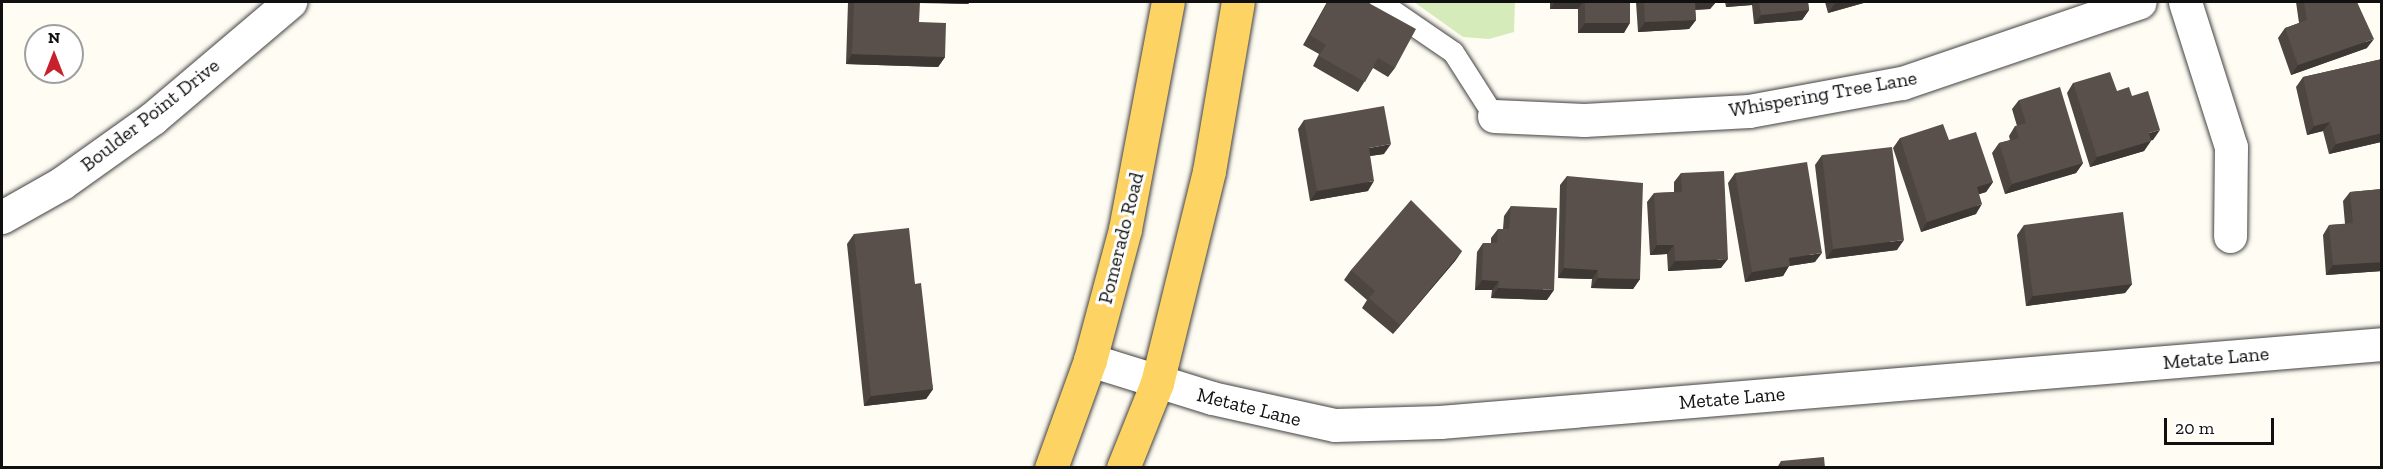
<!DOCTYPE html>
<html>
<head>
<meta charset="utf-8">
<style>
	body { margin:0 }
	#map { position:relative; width:2383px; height:469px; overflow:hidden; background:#fffcf3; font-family:"Zilla Slab",serif }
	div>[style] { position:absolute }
	.green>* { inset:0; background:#d5ecba }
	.roads { filter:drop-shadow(0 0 2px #434343) drop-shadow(0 0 2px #434343) }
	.service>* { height:21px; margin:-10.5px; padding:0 10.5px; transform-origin:10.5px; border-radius:10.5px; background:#fff }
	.minor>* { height:33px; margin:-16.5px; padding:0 16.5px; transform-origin:16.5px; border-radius:16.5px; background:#fff }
	.tertiary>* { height:33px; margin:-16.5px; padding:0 16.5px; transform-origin:16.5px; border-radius:16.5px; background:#fff }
	.primary>* { height:33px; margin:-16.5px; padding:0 16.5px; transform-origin:16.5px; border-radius:16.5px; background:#fdd364 }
	.wall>* { inset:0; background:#4d4540 }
	.shaded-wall>* { inset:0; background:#3e3834 }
	.building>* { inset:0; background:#59504b }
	span { translate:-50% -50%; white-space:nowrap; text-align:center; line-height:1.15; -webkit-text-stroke:6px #fff; paint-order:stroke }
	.street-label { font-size:20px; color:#101010 }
	.frame { position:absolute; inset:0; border:3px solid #101010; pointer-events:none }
	.north { position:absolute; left:24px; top:24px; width:60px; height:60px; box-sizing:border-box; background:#fff; border:2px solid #9f9f9f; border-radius:50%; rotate:0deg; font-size:16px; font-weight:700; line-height:24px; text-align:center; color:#101010 }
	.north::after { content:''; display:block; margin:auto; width:21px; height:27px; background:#c7212e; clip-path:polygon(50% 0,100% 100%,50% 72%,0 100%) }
	.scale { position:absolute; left:2164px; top:418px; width:110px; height:27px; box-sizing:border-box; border:3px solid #101010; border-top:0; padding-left:8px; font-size:18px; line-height:21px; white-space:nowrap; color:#101010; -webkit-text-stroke:4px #fff; paint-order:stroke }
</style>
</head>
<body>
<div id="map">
	<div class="green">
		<div style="clip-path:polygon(1414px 2px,1515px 2px,1514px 32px,1489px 39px,1463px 37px)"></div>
	</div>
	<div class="roads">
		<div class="service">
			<div style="left:1380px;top:2px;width:88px;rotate:34.4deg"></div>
			<div style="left:1453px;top:52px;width:76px;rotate:57.4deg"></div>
		</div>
		<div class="minor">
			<div style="left:2185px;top:2px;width:152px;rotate:72.4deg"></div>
			<div style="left:2231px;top:147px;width:89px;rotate:90.6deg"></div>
			<div style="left:1494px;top:116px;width:90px;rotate:2.5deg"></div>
			<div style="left:1584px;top:120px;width:165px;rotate:-3.1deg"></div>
			<div style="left:1749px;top:111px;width:156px;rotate:-10.4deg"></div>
			<div style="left:1902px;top:83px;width:251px;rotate:-18.8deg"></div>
			<div style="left:2px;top:217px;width:69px;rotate:-29.5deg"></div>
			<div style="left:62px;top:183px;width:112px;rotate:-35.5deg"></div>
			<div style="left:153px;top:118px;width:180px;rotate:-40.3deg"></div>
		</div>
		<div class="tertiary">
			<div style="left:1090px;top:360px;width:128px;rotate:17.3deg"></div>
			<div style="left:1212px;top:398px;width:126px;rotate:12.4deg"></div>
			<div style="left:1335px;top:425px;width:105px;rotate:-1.6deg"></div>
			<div style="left:1440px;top:422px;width:945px;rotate:-4.73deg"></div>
		</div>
		<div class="primary">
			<div style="left:1051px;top:468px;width:115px;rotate:-70.1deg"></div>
			<div style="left:1090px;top:360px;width:136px;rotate:-75deg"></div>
			<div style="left:1125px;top:229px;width:231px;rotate:-79.3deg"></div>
			<div style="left:1123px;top:468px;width:92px;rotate:-68.2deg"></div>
			<div style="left:1157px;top:383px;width:218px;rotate:-76.2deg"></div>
			<div style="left:1209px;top:171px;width:171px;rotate:-80.3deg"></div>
		</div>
	</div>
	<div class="wall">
		<div style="clip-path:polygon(848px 2px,970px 2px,968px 4px,919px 3px,919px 22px,945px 57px,938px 67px,846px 64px)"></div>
		<div style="clip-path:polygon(1327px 2px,1367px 2px,1395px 68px,1388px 77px,1373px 68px,1358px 92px,1313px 66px,1319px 54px,1303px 45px)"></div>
		<div style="clip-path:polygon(1550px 2px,1630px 2px,1624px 33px,1578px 33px,1578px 9px,1550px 9px)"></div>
		<div style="clip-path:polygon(1636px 2px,1716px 2px,1710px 9px,1695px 10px,1696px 20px,1689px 29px,1638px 32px)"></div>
		<div style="clip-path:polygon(1725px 2px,1808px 2px,1809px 10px,1802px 20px,1754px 24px,1752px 5px,1726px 7px)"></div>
		<div style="clip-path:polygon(1825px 2px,1867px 2px,1828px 13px)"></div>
		<div style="clip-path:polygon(2296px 2px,2357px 2px,2367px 48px,2291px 75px,2278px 38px,2285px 28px,2299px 23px)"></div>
		<div style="clip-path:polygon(2382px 59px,2382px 141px,2381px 142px,2329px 154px,2323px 131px,2307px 135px,2296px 87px,2303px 77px)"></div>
		<div style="clip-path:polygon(2073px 83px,2117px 91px,2132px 96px,2153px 140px,2151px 140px,2144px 151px,2090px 167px,2067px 93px)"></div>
		<div style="clip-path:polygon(2019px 100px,2083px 163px,2076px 173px,2005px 194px,1992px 153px,1999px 143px,2010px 140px,2009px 136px,2015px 126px,2017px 126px,2012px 109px)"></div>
		<div style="clip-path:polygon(1304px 120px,1384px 154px,1370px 156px,1368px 191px,1310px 201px,1298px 129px)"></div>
		<div style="clip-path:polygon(1900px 138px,1949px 140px,1993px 182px,1986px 192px,1979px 194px,1976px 214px,1921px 232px,1893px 148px)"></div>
		<div style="clip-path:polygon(1822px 155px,1897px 250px,1826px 259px,1815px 165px)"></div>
		<div style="clip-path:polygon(1681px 173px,1721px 268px,1668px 271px,1667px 254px,1650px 255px,1647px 202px,1654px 193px,1674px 192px,1674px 182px)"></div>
		<div style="clip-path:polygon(1735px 173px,1815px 262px,1789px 266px,1783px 276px,1745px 282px,1728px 183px)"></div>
		<div style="clip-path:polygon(1567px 176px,1640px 279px,1633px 289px,1591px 288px,1592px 279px,1558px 278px,1560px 185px)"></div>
		<div style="clip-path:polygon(2382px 189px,2382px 271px,2326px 275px,2323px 235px,2329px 225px,2345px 224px,2343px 201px,2350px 192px)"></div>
		<div style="clip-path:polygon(1511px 206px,1547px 300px,1491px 298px,1492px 290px,1475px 290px,1477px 252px,1483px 243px,1491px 243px,1491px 238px,1498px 229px,1503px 229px,1504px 216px)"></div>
		<div style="clip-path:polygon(2024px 225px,2132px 284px,2125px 293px,2026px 306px,2017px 235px)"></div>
		<div style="clip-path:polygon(854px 234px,915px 284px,933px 389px,926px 399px,864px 406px,847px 244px)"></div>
		<div style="clip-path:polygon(1462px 251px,1455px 261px,1393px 334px,1362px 308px,1367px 300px,1344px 280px,1351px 270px)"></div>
		<div style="clip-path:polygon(1781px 461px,1825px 468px,1777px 468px)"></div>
	</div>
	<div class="shaded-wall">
		<div style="clip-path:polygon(913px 2px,970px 2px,968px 4px)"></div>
		<div style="clip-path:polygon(1555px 2px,1583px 2px,1578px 9px,1550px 9px)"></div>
		<div style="clip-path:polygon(1694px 2px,1716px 2px,1710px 9px,1688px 10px)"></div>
		<div style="clip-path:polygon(1730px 2px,1754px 2px,1752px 5px,1726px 7px)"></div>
		<div style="clip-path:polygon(1841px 2px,1867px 2px,1828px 13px,1835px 3px)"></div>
		<div style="clip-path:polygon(1809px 10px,1802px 20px,1754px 24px,1761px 15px)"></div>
		<div style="clip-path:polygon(1696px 20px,1689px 29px,1638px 32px,1645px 22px)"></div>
		<div style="clip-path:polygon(1585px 23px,1630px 23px,1624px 33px,1578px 33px)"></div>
		<div style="clip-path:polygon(2374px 39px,2367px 48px,2291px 75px,2298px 65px)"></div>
		<div style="clip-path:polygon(852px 54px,945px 57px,938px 67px,846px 64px)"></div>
		<div style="clip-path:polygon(2330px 122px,2323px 131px,2307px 135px,2314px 126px)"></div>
		<div style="clip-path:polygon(2160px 130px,2153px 140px,2142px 143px,2149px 133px)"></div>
		<div style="clip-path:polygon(2382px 133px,2381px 142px,2329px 154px,2336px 144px)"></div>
		<div style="clip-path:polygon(2151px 141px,2144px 151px,2090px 167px,2097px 157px)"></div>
		<div style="clip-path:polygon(1391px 144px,1384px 154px,1362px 157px,1369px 148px)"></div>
		<div style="clip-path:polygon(2083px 163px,2076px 173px,2005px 194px,2012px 184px)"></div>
		<div style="clip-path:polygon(1374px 181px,1368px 191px,1310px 201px,1317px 191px)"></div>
		<div style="clip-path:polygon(1993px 182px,1986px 192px,1970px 197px,1977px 187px)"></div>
		<div style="clip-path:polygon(1982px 204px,1976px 214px,1921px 232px,1927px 222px)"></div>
		<div style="clip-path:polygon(1904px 240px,1897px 250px,1826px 259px,1833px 249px)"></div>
		<div style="clip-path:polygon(1657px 245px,1674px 245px,1667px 254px,1650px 255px)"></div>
		<div style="clip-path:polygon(1462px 251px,1455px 261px,1393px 334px,1400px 325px)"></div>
		<div style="clip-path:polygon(1822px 253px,1815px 262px,1789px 266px,1783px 276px,1745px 282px,1752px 272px,1789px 258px)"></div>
		<div style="clip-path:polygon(1728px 259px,1721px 268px,1668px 271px,1675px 261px)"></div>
		<div style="clip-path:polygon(2382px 262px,2382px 271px,2326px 275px,2333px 265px)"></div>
		<div style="clip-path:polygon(1564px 268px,1598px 270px,1592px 279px,1558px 278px)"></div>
		<div style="clip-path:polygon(1598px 278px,1640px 279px,1633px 289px,1591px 288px)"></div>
		<div style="clip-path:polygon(1482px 280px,1499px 281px,1492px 290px,1475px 290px)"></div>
		<div style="clip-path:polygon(2132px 284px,2125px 293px,2026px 306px,2033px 296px)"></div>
		<div style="clip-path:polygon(1498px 288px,1554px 290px,1547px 300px,1491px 298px)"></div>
		<div style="clip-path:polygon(933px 389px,926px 399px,864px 406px,871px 396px)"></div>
	</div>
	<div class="building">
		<div style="clip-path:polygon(854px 2px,920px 2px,919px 22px,946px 23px,945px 57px,852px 54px)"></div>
		<div style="clip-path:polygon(1328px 2px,1367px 2px,1416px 29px,1395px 68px,1378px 58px,1365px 82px,1319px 56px,1326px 45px,1310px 35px)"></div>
		<div style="clip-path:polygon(1585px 2px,1630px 2px,1630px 23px,1585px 23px)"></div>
		<div style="clip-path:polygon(1644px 2px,1695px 2px,1696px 20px,1645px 22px)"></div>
		<div style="clip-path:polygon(1759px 2px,1808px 2px,1809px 10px,1761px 15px)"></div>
		<div style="clip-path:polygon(2304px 2px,2357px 2px,2374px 39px,2298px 65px,2285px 28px,2307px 20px)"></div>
		<div style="clip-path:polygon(2382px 59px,2382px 133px,2336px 144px,2330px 122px,2314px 126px,2303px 77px)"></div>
		<div style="clip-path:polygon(2110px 72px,2117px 91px,2129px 87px,2132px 96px,2148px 91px,2160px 130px,2149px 133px,2151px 141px,2097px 157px,2073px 83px)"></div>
		<div style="clip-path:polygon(2060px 87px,2083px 163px,2012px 184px,1999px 143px,2019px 138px,2015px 126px,2026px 123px,2019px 100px)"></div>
		<div style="clip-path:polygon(1384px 106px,1391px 144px,1369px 148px,1374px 181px,1317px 191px,1304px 120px)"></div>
		<div style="clip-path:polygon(1943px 124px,1949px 140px,1976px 132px,1993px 182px,1977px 187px,1982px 204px,1927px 222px,1900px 138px)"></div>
		<div style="clip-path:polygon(1892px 147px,1904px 240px,1833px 249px,1822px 155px)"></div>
		<div style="clip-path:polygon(1807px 162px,1822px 253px,1789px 258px,1790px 266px,1752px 272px,1735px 173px)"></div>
		<div style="clip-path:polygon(1724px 171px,1728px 259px,1675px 261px,1674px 245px,1657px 245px,1654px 193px,1682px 192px,1681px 173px)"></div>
		<div style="clip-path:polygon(1567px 176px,1643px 183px,1640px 279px,1598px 278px,1598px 270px,1564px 268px)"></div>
		<div style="clip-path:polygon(2382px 189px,2382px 262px,2333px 265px,2329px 225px,2353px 223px,2350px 192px)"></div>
		<div style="clip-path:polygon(1411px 200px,1462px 251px,1400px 325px,1369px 298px,1375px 291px,1351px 270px)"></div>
		<div style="clip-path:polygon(1511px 206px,1557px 208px,1554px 290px,1498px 288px,1499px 281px,1482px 280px,1483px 243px,1497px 243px,1498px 229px,1509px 229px)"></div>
		<div style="clip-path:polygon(2123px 212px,2132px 284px,2033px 296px,2024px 225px)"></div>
		<div style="clip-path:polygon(909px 228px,915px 284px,921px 283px,933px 389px,871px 396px,854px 234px)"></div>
		<div style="clip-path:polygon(1824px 457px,1825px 468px,1782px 468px,1781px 461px)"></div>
	</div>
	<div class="street-label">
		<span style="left:1823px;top:94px;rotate:-10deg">Whispering Tree Lane</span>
		<span style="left:150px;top:115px;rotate:-38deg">Boulder Point Drive</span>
		<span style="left:1121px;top:238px;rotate:-76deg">Pomerado Road</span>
		<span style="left:2216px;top:358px;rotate:-5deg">Metate Lane</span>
		<span style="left:1732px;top:398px;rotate:-5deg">Metate Lane</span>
		<span style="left:1249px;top:407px;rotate:14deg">Metate Lane</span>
	</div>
	<div class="frame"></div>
	<div class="north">N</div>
	<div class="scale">20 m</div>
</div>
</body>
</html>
